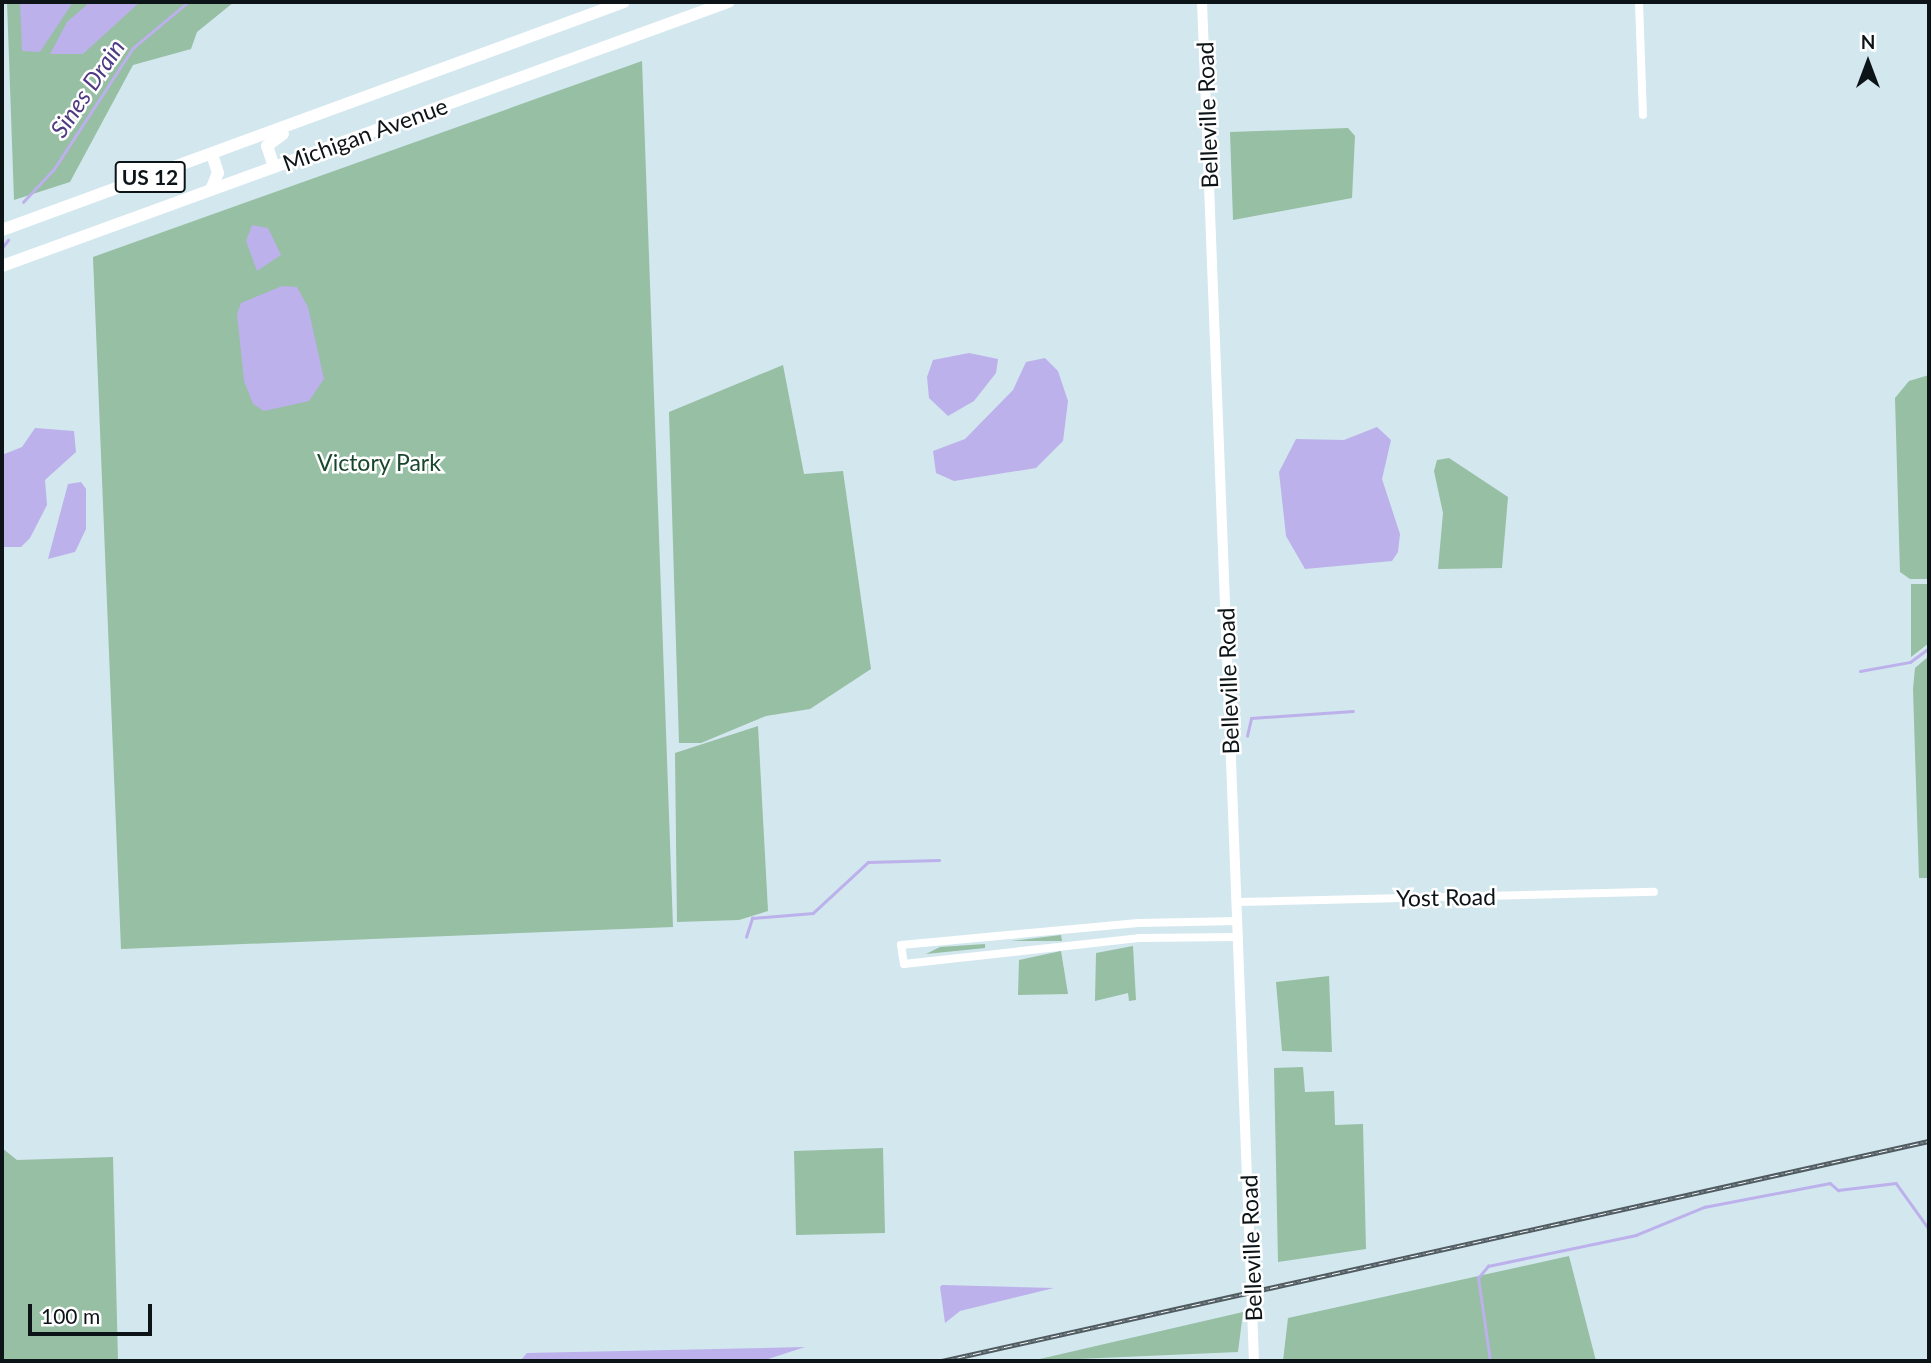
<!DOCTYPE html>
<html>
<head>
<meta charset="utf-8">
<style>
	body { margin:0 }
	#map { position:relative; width:1931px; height:1363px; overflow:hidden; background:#d3e7ef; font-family:Lato,sans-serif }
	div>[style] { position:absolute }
	.green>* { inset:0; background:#96bfa3 }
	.water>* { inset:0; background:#bcb1eb }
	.stream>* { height:2.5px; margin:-1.25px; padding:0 1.25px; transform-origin:1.25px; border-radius:1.25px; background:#bcb1eb }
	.street>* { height:8px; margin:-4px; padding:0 4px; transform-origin:4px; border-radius:4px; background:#fff }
	.secondary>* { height:10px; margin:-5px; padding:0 5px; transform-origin:5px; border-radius:5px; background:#fff }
	.primary>* { height:12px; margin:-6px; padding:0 6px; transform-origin:6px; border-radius:6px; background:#fff }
	.rail>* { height:5px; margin-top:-2.5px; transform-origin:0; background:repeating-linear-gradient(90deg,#fff 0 8px,#505b60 0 16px); box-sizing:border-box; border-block:2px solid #505b60 }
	span { translate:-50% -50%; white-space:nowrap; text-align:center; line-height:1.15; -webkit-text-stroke:5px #fff; paint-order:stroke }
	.shield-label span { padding:2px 5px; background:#fff; border:2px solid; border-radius:5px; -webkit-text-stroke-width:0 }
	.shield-label { font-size:21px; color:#0d1417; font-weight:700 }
	.street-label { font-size:23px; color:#0d1417 }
	.park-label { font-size:23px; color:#19472d }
	.water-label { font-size:24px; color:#4d3a80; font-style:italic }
	.frame { position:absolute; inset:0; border:4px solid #0d1417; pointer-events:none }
	.north { position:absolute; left:1833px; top:28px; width:70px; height:70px; -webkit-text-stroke:5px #fff; paint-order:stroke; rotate:0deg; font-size:19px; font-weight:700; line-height:28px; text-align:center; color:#0d1417 }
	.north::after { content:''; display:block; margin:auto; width:24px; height:32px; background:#0d1417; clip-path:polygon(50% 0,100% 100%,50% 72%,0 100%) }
	.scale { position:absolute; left:28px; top:1304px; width:124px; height:32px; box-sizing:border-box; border:4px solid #0d1417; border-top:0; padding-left:9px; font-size:21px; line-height:24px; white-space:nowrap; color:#0d1417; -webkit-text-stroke:5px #fff; paint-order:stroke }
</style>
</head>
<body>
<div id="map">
	<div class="green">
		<div style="clip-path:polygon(7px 2px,234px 2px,197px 32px,191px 49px,133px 65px,70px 182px,14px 200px)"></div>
		<div style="clip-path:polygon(642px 61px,673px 927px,121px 949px,93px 257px)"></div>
		<div style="clip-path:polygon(1348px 128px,1355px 136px,1352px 198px,1233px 220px,1230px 132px)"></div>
		<div style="clip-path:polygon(783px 365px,804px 474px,843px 471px,871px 669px,810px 709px,766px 716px,701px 743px,679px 743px,669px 412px)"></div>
		<div style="clip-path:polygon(1929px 375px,1929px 579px,1910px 579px,1900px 572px,1895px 398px,1909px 381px)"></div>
		<div style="clip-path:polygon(1449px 458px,1508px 497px,1502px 568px,1438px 569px,1443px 513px,1434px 471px,1437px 460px)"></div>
		<div style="clip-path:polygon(1911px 584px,1929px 584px,1929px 643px,1911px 657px)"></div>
		<div style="clip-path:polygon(1929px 656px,1929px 878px,1919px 878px,1913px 689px,1915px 668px)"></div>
		<div style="clip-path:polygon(758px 726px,768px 911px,739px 920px,677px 922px,675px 753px)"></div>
		<div style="clip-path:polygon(1061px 935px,1062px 941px,1011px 941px)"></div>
		<div style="clip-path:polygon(985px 944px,985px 948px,926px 954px,940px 947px)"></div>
		<div style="clip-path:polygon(1133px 946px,1136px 1000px,1129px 1001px,1128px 993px,1095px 1001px,1096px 953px)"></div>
		<div style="clip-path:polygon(1061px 951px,1068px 994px,1018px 995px,1019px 960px)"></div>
		<div style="clip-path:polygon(1329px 976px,1332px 1052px,1282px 1051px,1276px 982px)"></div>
		<div style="clip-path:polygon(1303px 1067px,1305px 1092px,1334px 1091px,1335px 1125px,1363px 1124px,1366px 1249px,1278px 1262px,1274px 1068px)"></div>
		<div style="clip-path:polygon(2px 1135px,2px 1148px,17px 1160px,113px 1157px,118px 1361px,2px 1361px)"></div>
		<div style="clip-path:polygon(883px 1148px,885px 1233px,796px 1235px,794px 1151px)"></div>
		<div style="clip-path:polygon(1569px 1256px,1596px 1361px,1283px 1361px,1288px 1318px)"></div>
		<div style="clip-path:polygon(1243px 1312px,1238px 1352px,1031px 1361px)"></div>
	</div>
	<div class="water">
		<div style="clip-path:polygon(20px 2px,73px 2px,40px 52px,22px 51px)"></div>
		<div style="clip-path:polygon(90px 2px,140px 2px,83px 54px,50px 54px,67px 22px)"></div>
		<div style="clip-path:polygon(252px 225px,268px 228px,281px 255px,257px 271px,246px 241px)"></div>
		<div style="clip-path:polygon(282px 286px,297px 287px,308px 307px,324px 379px,309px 401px,264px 411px,253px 404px,244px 381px,237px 314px,241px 303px)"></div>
		<div style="clip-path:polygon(969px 353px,998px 359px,996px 373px,974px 401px,948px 416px,929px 398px,927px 377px,933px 360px)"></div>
		<div style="clip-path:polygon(1045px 358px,1058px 371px,1068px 401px,1063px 441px,1036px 468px,954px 481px,936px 473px,933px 451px,965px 439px,1013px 390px,1026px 362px)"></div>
		<div style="clip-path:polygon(1377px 427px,1391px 440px,1382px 479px,1400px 534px,1398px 552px,1392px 561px,1305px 569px,1286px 536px,1279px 472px,1296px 439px,1344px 440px)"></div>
		<div style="clip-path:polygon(35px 428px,74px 431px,76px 452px,45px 480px,47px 505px,30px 538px,21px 547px,2px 547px,2px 455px,22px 447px)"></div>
		<div style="clip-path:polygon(81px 482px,86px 489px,86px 529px,75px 552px,48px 559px,68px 484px)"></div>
		<div style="clip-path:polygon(940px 1287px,942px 1285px,1054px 1288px,960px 1311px,945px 1323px)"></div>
		<div style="clip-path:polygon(805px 1347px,762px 1361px,520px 1361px,527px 1353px)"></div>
	</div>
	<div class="stream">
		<div style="left:23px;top:202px;width:45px;rotate:-46.8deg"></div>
		<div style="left:54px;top:169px;width:145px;rotate:-56.9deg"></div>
		<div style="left:133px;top:48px;width:72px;rotate:-39.9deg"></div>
		<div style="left:2px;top:248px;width:10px;rotate:-53deg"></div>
		<div style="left:1860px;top:671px;width:51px;rotate:-10.2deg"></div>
		<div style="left:1910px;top:662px;width:24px;rotate:-36deg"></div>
		<div style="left:1247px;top:736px;width:18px;rotate:-77deg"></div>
		<div style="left:1251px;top:718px;width:102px;rotate:-3.9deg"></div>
		<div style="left:746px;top:937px;width:20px;rotate:-72deg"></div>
		<div style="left:752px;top:918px;width:61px;rotate:-4.7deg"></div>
		<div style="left:813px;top:913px;width:75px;rotate:-42.8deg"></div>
		<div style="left:868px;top:862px;width:71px;rotate:-1.6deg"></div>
		<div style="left:1490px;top:1361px;width:84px;rotate:-98.2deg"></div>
		<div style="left:1478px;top:1278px;width:16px;rotate:-50deg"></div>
		<div style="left:1488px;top:1266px;width:151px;rotate:-11.8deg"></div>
		<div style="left:1636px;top:1235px;width:74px;rotate:-22.4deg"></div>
		<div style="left:1704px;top:1207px;width:128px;rotate:-10.8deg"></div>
		<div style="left:1830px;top:1183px;width:11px;rotate:41deg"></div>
		<div style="left:1838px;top:1190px;width:58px;rotate:-6.9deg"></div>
		<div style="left:1896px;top:1183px;width:57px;rotate:54.3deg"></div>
	</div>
	<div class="street">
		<div style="left:1639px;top:2px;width:113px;rotate:88deg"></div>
		<div style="left:1237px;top:902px;width:417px;rotate:-1.4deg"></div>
		<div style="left:1238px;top:921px;width:100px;rotate:178.9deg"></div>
		<div style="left:1138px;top:923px;width:238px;rotate:174.7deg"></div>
		<div style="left:901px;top:945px;width:19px;rotate:81deg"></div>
		<div style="left:904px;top:964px;width:236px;rotate:-6.3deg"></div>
		<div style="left:1139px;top:938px;width:100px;rotate:-0.6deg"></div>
	</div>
	<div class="secondary">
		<div style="left:1202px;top:2px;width:1360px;rotate:87.81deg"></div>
	</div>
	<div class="primary">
		<div style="left:274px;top:167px;width:22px;rotate:-108deg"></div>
		<div style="left:267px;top:146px;width:20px;rotate:-37deg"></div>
		<div style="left:211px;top:190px;width:18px;rotate:-68deg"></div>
		<div style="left:218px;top:173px;width:20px;rotate:-108deg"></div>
		<div style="left:2px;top:230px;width:662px;rotate:-20.13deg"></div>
		<div style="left:2px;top:266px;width:773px;rotate:-19.98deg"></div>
	</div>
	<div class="rail">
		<div style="left:942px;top:1361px;width:1011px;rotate:-12.57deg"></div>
	</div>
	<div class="shield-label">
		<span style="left:150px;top:177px">US 12</span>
	</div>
	<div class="street-label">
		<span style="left:1207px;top:115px;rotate:-92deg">Belleville Road</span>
		<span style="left:365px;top:134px;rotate:-20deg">Michigan Avenue</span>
		<span style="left:1228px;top:681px;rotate:-92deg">Belleville Road</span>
		<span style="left:1446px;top:897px;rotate:-1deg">Yost Road</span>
		<span style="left:1251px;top:1248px;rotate:-92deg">Belleville Road</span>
	</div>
	<div class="park-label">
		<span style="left:379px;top:462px">Victory Park</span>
	</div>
	<div class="water-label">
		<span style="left:87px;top:88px;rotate:-56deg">Sines Drain</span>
	</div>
	<div class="frame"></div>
	<div class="north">N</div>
	<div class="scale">100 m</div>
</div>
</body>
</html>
